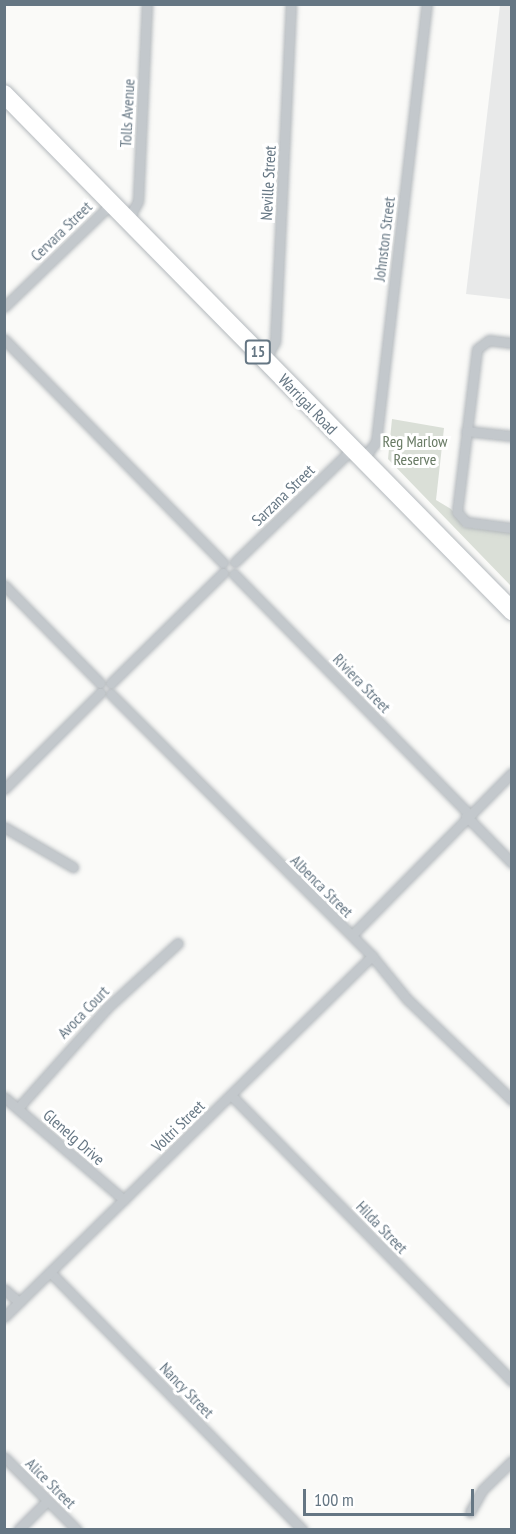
<!DOCTYPE html>
<html>
<head>
<meta charset="utf-8">
<style>
	body { margin:0 }
	#map { position:relative; width:516px; height:1534px; overflow:hidden; background:#fafaf8; font-family:"PT Sans Narrow",sans-serif }
	div>[style] { position:absolute }
	.built>* { inset:0; background:#e8e9e9 }
	.green>* { inset:0; background:#dadfd7 }
	.roads { filter:drop-shadow(0 0 2px #b4b9bd) drop-shadow(0 0 2px #b4b9bd) }
	.street>* { height:9px; margin:-4.5px; padding:0 4.5px; transform-origin:4.5px; border-radius:4.5px; background:#c3c8cc }
	.highway>* { height:18px; margin:-9px; padding:0 9px; transform-origin:9px; border-radius:9px; background:#fff }
	span { translate:-50% -50%; white-space:nowrap; text-align:center; line-height:1.15; -webkit-text-stroke:6px #fff; paint-order:stroke }
	.shield-label span { padding:2px 4px; background:#fff; border:2px solid; border-radius:4px; -webkit-text-stroke-width:0 }
	.shield-label { font-size:15px; color:#657683; font-weight:700 }
	.street-label { font-size:16px; color:#657683 }
	.park-label { font-size:16px; color:#687a64 }
	.frame { position:absolute; inset:0; border:6px solid #657683; pointer-events:none }
	.scale { position:absolute; left:303px; top:1489px; width:171px; height:27px; box-sizing:border-box; border:3px solid #657683; border-top:0; padding-left:8px; font-size:18px; line-height:21px; white-space:nowrap; color:#657683; -webkit-text-stroke:4px #fff; paint-order:stroke }
</style>
</head>
<body>
<div id="map">
	<div class="built">
		<div style="clip-path:polygon(500px 5px,512px 5px,511px 299px,466px 294px)"></div>
	</div>
	<div class="green">
		<div style="clip-path:polygon(392px 419px,444px 428px,436px 500px,451px 509px,464px 527px,511px 533px,511px 586px,388px 459px)"></div>
	</div>
	<div class="roads">
		<div class="street">
			<div style="left:128px;top:220px;width:21px;rotate:-62deg"></div>
			<div style="left:138px;top:201px;width:197px;rotate:-87.4deg"></div>
			<div style="left:4px;top:307px;width:150px;rotate:-43.9deg"></div>
			<div style="left:4px;top:339px;width:313px;rotate:45.6deg"></div>
			<div style="left:512px;top:343px;width:23px;rotate:-173deg"></div>
			<div style="left:489px;top:340px;width:15px;rotate:143deg"></div>
			<div style="left:477px;top:349px;width:164px;rotate:97deg"></div>
			<div style="left:457px;top:512px;width:13px;rotate:48deg"></div>
			<div style="left:466px;top:522px;width:46px;rotate:7.4deg"></div>
			<div style="left:265px;top:359px;width:20px;rotate:-60deg"></div>
			<div style="left:275px;top:342px;width:338px;rotate:-87.3deg"></div>
			<div style="left:466px;top:431px;width:46px;rotate:6.2deg"></div>
			<div style="left:365px;top:462px;width:4px;rotate:-124deg"></div>
			<div style="left:363px;top:459px;width:21px;rotate:-53deg"></div>
			<div style="left:376px;top:442px;width:441px;rotate:-83.4deg"></div>
			<div style="left:235px;top:562px;width:163px;rotate:-44deg"></div>
			<div style="left:234px;top:574px;width:336px;rotate:45.6deg"></div>
			<div style="left:4px;top:585px;width:137px;rotate:45.6deg"></div>
			<div style="left:111px;top:683px;width:157px;rotate:-44.5deg"></div>
			<div style="left:111px;top:694px;width:370px;rotate:45.1deg"></div>
			<div style="left:372px;top:956px;width:55px;rotate:50.9deg"></div>
			<div style="left:407px;top:999px;width:146px;rotate:43.9deg"></div>
			<div style="left:4px;top:789px;width:136px;rotate:-45deg"></div>
			<div style="left:466px;top:816px;width:66px;rotate:45.6deg"></div>
			<div style="left:4px;top:827px;width:80px;rotate:30.1deg"></div>
			<div style="left:352px;top:935px;width:228px;rotate:-45.4deg"></div>
			<div style="left:231px;top:1095px;width:401px;rotate:45.5deg"></div>
			<div style="left:4px;top:1097px;width:158px;rotate:40.6deg"></div>
			<div style="left:18px;top:1108px;width:134px;rotate:-48.3deg"></div>
			<div style="left:107px;top:1008px;width:96px;rotate:-42.5deg"></div>
			<div style="left:50px;top:1272px;width:361px;rotate:45.6deg"></div>
			<div style="left:4px;top:1289px;width:20px;rotate:41deg"></div>
			<div style="left:4px;top:1317px;width:516px;rotate:-44.45deg"></div>
			<div style="left:4px;top:1457px;width:103px;rotate:45deg"></div>
			<div style="left:470px;top:1512px;width:25px;rotate:-61deg"></div>
			<div style="left:482px;top:1490px;width:42px;rotate:-44deg"></div>
			<div style="left:18px;top:1530px;width:41px;rotate:-45deg"></div>
		</div>
		<div class="highway">
			<div style="left:4px;top:94px;width:725px;rotate:45.5deg"></div>
		</div>
	</div>
	<div class="shield-label">
		<span style="left:258px;top:352px">15</span>
	</div>
	<div class="street-label">
		<span style="left:127px;top:113px;rotate:-87deg">Tolls Avenue</span>
		<span style="left:268px;top:183px;rotate:-87deg">Neville Street</span>
		<span style="left:61px;top:231px;rotate:-44deg">Cervara Street</span>
		<span style="left:384px;top:239px;rotate:-83deg">Johnston Street</span>
		<span style="left:308px;top:404px;rotate:46deg">Warrigal Road</span>
		<span style="left:283px;top:495px;rotate:-44deg">Sarzana Street</span>
		<span style="left:362px;top:683px;rotate:46deg">Riviera Street</span>
		<span style="left:322px;top:886px;rotate:45deg">Albenca Street</span>
		<span style="left:83px;top:1012px;rotate:-46deg">Avoca Court</span>
		<span style="left:178px;top:1126px;rotate:-44deg">Voltri Street</span>
		<span style="left:74px;top:1137px;rotate:41deg">Glenelg Drive</span>
		<span style="left:382px;top:1227px;rotate:46deg">Hilda Street</span>
		<span style="left:187px;top:1390px;rotate:46deg">Nancy Street</span>
		<span style="left:51px;top:1483px;rotate:45deg">Alice Street</span>
	</div>
	<div class="park-label">
		<span style="left:415px;top:450px">Reg Marlow<br>Reserve</span>
	</div>
	<div class="frame"></div>
	<div class="scale">100 m</div>
</div>
</body>
</html>
